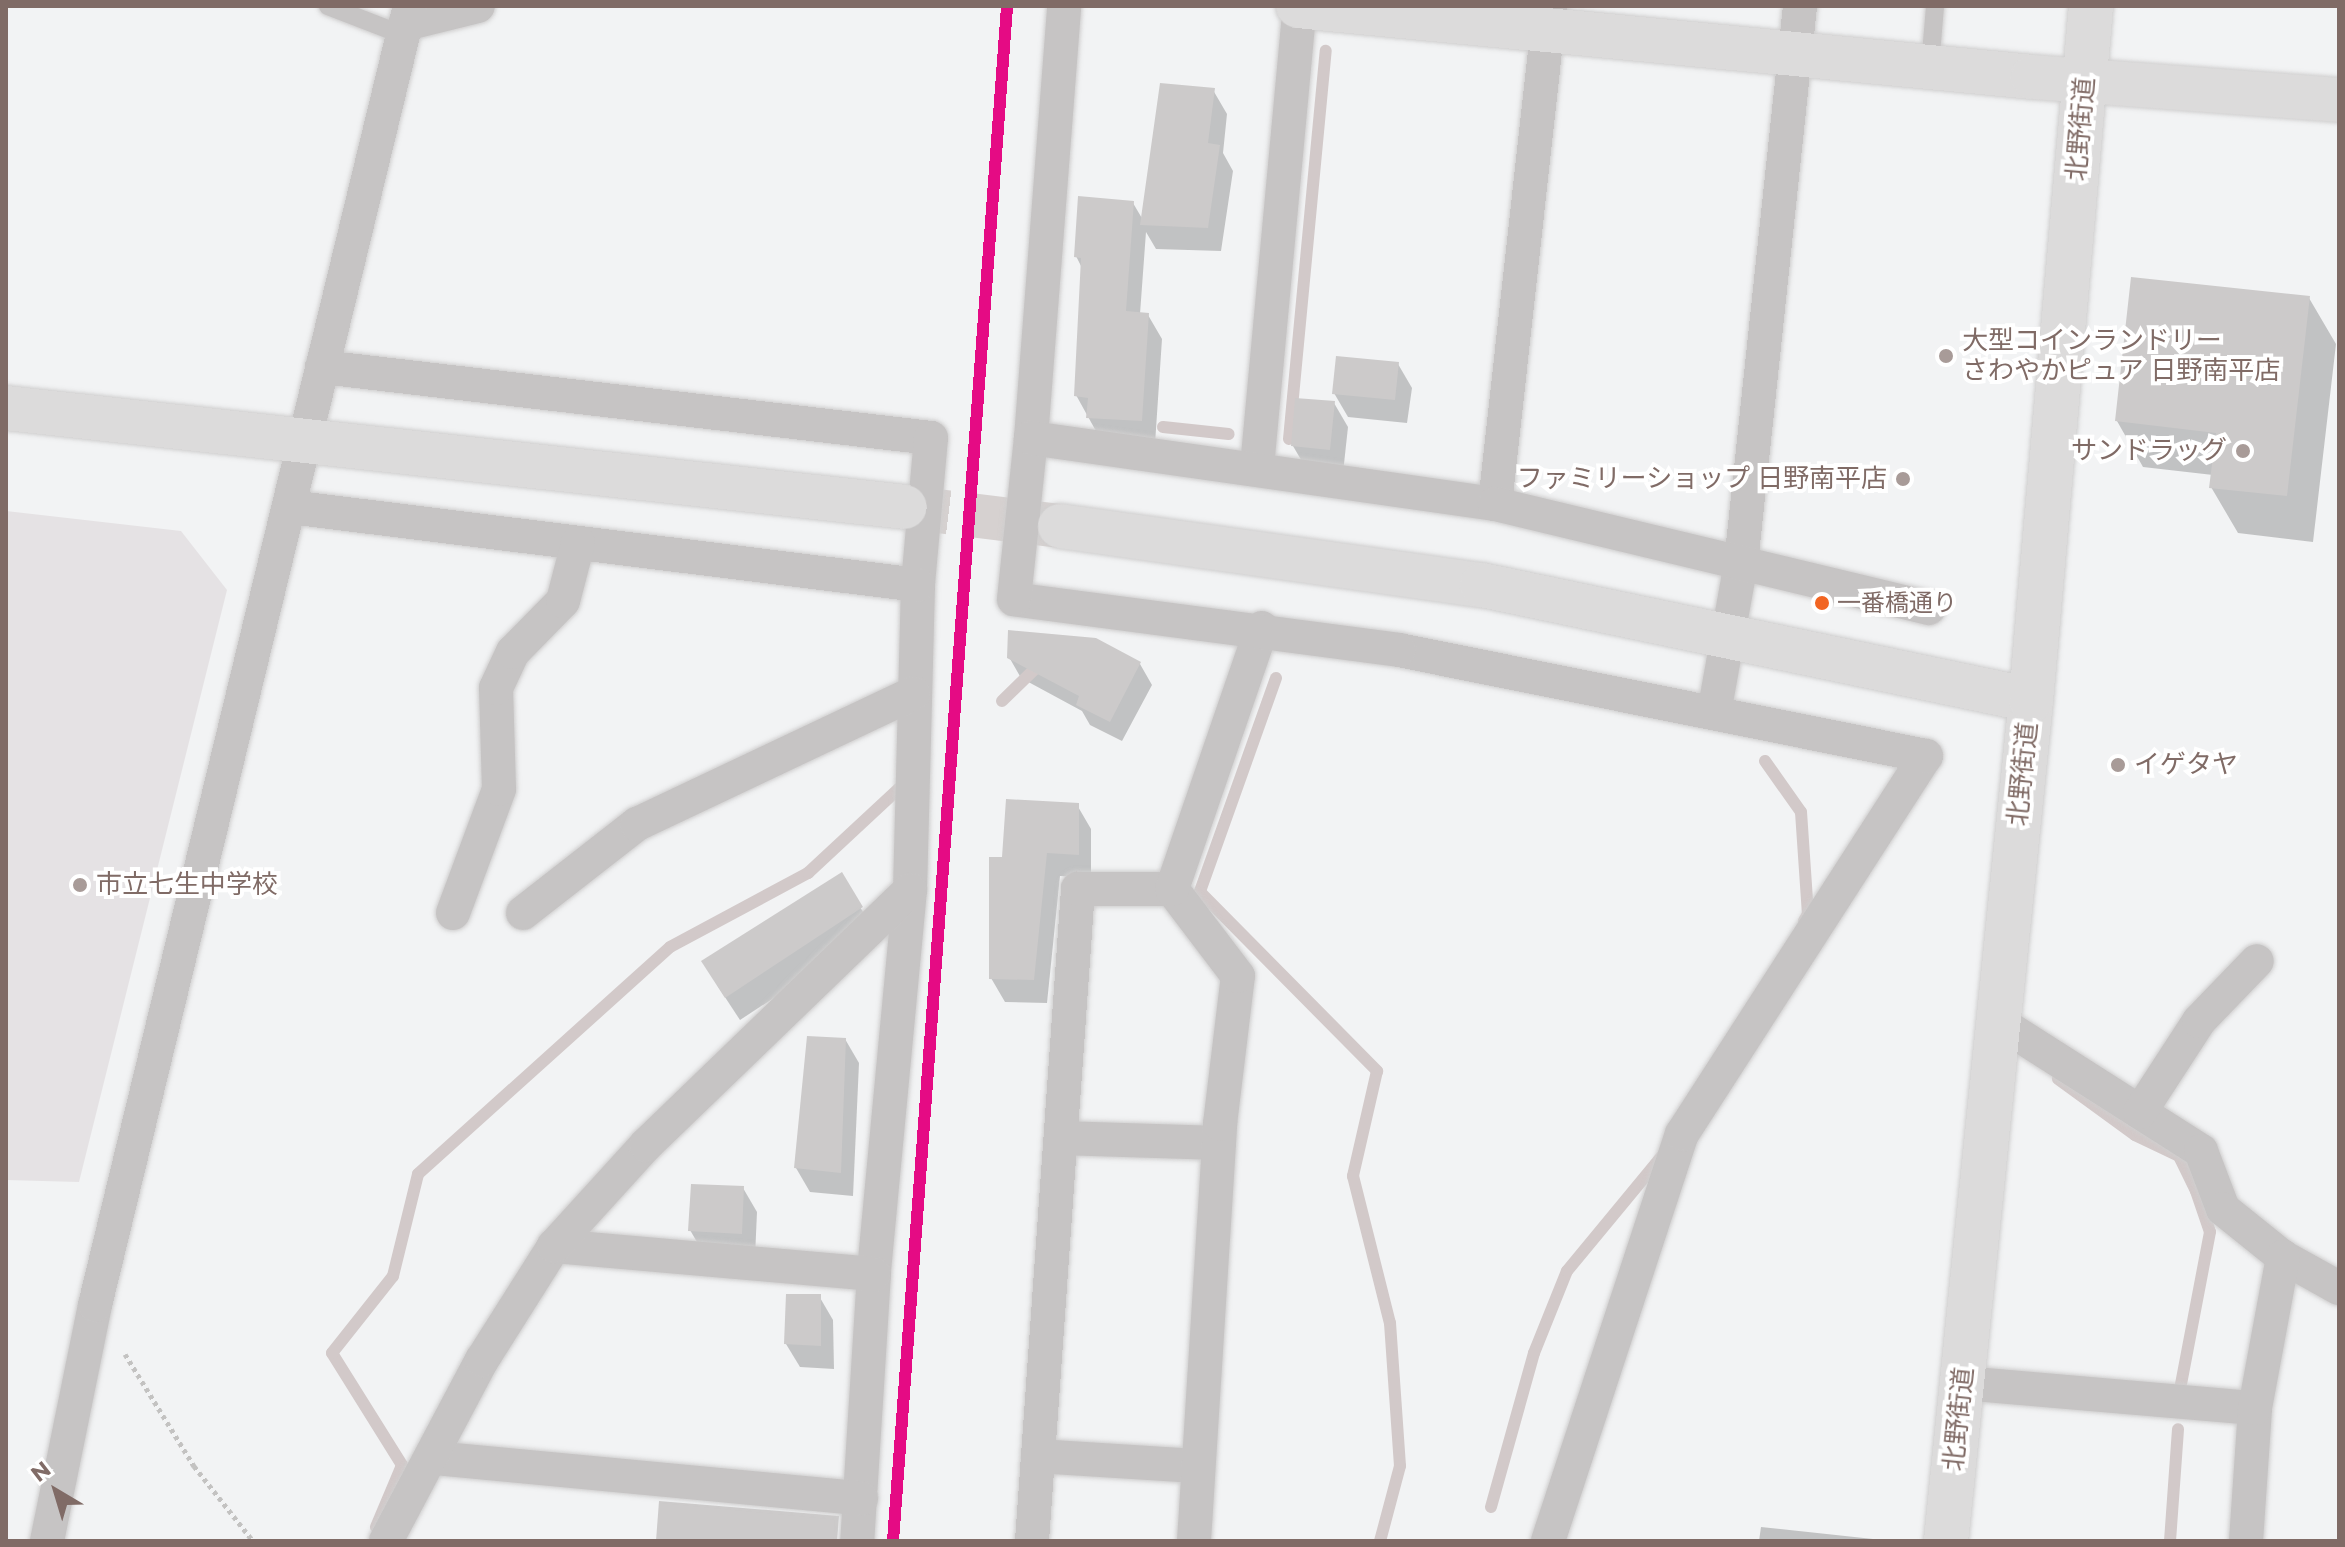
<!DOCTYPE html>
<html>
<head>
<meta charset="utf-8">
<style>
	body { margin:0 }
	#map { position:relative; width:2345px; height:1547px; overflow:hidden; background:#f2f3f4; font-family:Montserrat,"Noto Sans JP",sans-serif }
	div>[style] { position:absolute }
	.built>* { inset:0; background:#e5e2e4 }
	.shadow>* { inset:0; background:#0003 }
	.stream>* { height:12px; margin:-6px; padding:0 6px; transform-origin:6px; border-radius:6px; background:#d2c9c9 }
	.building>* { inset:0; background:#cccaca }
	.secondary-tunnel>* { height:44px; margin-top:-22px; transform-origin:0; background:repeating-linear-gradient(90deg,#d6d1d0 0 44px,transparent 0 66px) }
	.path>* { height:5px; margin-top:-2.5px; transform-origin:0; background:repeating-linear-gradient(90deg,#c3c2c1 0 4px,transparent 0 8px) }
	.roads { filter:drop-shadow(0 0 2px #cfcece) drop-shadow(0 0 2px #cfcece) }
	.lane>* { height:18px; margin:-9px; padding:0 9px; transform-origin:9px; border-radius:9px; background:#c6c4c4 }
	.street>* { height:34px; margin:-17px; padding:0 17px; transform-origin:17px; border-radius:17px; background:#c6c4c4 }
	.secondary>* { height:44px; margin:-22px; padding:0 22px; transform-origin:22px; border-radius:22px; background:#dcdbdb }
	.rail-1>* { height:12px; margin:-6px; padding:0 6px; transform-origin:6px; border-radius:6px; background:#e50b84 }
	.dots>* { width:22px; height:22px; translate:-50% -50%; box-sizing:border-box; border:4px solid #fff; border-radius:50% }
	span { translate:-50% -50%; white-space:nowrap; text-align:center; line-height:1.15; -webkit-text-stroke:8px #fff; paint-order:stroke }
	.bus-label { font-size:24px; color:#806b66 }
	.left { translate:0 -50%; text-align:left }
	.street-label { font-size:26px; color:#806b66 }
	.poi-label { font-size:26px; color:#806b66 }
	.right { translate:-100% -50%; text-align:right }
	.frame { position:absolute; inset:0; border:8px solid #806b66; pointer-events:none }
	.north { position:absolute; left:16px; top:1451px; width:80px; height:80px; -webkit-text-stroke:6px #fff; paint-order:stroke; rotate:322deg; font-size:22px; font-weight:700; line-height:32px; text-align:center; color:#806b66 }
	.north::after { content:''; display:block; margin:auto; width:28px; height:36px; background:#806b66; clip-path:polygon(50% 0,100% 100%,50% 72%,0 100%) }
</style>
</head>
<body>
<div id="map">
	<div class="built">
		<div style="clip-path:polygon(6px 511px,181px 531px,227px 590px,79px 1182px,6px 1180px)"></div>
	</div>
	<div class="shadow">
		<div style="clip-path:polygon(1213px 90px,1227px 114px,1223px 153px,1233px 171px,1221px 251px,1156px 249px,1146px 232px,1140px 314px,1148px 315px,1162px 339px,1155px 444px,1102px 442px,1076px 395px,1082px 268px,1076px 256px,1133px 203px,1143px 220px)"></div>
		<div style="clip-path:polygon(2309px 298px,2336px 344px,2313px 542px,2238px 533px,2211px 487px,2213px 475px,2143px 467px,2117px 421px)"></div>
		<div style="clip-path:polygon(1398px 364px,1412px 388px,1407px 423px,1348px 417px,1334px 393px)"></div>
		<div style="clip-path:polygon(1334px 403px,1348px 427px,1343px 473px,1307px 470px,1293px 446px)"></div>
		<div style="clip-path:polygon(1009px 657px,1140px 664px,1152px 685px,1122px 741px,1090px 725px,1082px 711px,1021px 678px)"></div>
		<div style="clip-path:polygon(1077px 805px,1091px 829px,1091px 878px,1060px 876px,1047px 1003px,1005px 1002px,991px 978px,1004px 860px)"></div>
		<div style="clip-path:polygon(841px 875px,875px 932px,740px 1020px,717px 985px)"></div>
		<div style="clip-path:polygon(845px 1039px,859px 1063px,853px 1196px,810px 1192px,796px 1168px)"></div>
		<div style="clip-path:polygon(743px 1188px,757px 1212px,755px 1257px,704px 1254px,690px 1230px)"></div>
		<div style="clip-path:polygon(819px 1296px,833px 1320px,834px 1369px,800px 1367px,786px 1344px)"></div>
		<div style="clip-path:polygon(1761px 1527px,1873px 1539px,1875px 1541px,1759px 1541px)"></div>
	</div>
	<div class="stream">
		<div style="left:1163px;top:427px;width:66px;rotate:6.1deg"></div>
		<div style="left:1289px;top:439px;width:390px;rotate:-84.6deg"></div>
		<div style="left:1276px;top:678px;width:227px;rotate:109.6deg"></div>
		<div style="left:1200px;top:892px;width:252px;rotate:45.3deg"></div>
		<div style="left:1377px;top:1071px;width:108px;rotate:102.9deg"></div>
		<div style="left:1353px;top:1176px;width:152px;rotate:75.9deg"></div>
		<div style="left:1390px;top:1323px;width:143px;rotate:86deg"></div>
		<div style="left:1400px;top:1466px;width:78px;rotate:104.9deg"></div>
		<div style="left:1002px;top:701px;width:56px;rotate:-44.3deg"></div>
		<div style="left:1765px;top:761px;width:62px;rotate:54.8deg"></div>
		<div style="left:1801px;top:812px;width:102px;rotate:86.1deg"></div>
		<div style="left:1808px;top:914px;width:8px;rotate:120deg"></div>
		<div style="left:2058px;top:1079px;width:95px;rotate:36deg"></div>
		<div style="left:2135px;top:1135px;width:49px;rotate:25.5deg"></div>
		<div style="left:2179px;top:1156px;width:39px;rotate:64deg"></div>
		<div style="left:2196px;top:1191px;width:43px;rotate:71.1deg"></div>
		<div style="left:2210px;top:1232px;width:155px;rotate:100.8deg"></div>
		<div style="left:1491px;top:1507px;width:160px;rotate:-74.4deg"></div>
		<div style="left:1534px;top:1353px;width:88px;rotate:-68.1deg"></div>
		<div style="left:1567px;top:1271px;width:149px;rotate:-50.4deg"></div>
		<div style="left:376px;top:1527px;width:67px;rotate:-67.2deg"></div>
		<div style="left:402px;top:1465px;width:132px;rotate:-122deg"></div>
		<div style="left:332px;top:1353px;width:98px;rotate:-51.6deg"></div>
		<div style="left:393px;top:1276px;width:105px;rotate:-76.2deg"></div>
		<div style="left:418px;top:1174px;width:339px;rotate:-42deg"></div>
		<div style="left:670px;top:947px;width:157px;rotate:-28.2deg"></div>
		<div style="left:808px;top:873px;width:132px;rotate:-42.9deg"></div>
		<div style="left:2170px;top:1541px;width:112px;rotate:-85.9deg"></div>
	</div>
	<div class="building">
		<div style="clip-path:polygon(1160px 83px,1215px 88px,1208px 143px,1220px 145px,1208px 228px,1140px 225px)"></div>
		<div style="clip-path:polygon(1078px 196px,1134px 201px,1126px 311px,1149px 313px,1142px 421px,1086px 418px,1088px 398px,1074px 396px,1081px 258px,1074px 257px)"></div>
		<div style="clip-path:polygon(2131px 277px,2310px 296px,2287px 496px,2209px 488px,2216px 433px,2115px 421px)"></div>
		<div style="clip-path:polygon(1336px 356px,1399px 362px,1395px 400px,1332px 394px)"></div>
		<div style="clip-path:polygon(1295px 398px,1335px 401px,1330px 450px,1291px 446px)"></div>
		<div style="clip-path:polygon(1008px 630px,1096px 638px,1141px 662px,1110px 722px,1076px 705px,1079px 696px,1007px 658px)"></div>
		<div style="clip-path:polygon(1006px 799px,1079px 803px,1079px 855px,1047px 853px,1034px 980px,989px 979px,989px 857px,1002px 857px)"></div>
		<div style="clip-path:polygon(842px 872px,863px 907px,725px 998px,701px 961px)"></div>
		<div style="clip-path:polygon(807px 1036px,846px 1038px,841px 1173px,794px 1168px)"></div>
		<div style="clip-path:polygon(691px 1184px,744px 1186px,742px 1234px,688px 1231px)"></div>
		<div style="clip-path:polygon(786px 1294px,821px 1294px,821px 1346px,784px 1344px)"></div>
		<div style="clip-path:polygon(659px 1501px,839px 1516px,837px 1541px,656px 1541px)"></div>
	</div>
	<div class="secondary-tunnel">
		<div style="left:905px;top:507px;width:156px;rotate:7deg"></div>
	</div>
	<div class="path">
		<div style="left:125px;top:1354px;width:132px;rotate:58.4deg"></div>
		<div style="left:194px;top:1466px;width:95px;rotate:51.8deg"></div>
	</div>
	<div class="roads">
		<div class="lane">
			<div style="left:328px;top:6px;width:80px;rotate:21.1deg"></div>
			<div style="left:1930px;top:66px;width:60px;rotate:-85.2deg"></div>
		</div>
		<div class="street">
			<div style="left:405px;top:24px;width:75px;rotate:-13.9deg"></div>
			<div style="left:322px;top:367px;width:613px;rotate:6.65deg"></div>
			<div style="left:931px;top:438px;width:148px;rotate:95.1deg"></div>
			<div style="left:918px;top:585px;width:305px;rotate:91.5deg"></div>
			<div style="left:910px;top:890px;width:386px;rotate:95.4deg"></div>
			<div style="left:874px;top:1274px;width:268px;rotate:93.6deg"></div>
			<div style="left:1031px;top:438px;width:433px;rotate:-85.6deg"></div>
			<div style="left:1257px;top:467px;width:463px;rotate:-84.7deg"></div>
			<div style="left:1495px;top:504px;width:501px;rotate:-83.7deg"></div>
			<div style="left:290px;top:507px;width:633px;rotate:7.08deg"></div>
			<div style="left:1714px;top:713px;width:152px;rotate:-79.8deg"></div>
			<div style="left:1741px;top:563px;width:560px;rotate:-83.95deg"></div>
			<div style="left:453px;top:913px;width:132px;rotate:-69.6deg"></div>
			<div style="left:499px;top:789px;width:101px;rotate:-91.7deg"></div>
			<div style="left:496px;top:688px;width:40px;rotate:-65deg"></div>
			<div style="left:513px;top:652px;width:71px;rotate:-45.6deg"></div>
			<div style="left:563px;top:601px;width:60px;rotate:-75.5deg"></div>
			<div style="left:523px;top:913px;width:145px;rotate:-38deg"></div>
			<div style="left:637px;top:824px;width:306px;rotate:-25.3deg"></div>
			<div style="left:1997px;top:1021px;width:242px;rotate:32.5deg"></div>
			<div style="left:2201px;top:1151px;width:62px;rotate:69.2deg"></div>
			<div style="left:2223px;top:1209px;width:77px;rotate:38.7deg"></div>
			<div style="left:2283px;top:1257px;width:64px;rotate:29deg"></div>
			<div style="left:2140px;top:1112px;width:108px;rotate:-57deg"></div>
			<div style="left:2199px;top:1021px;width:83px;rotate:-46deg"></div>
			<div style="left:1061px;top:1138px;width:158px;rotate:1.8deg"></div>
			<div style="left:554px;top:1246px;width:321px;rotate:5deg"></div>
			<div style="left:1962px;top:1383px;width:294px;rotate:4.9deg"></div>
			<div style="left:1038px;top:1456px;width:158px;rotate:3.6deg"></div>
			<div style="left:434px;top:1458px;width:429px;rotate:5.4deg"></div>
			<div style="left:47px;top:1541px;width:241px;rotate:-78.5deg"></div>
			<div style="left:95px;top:1305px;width:1337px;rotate:-76.37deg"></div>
			<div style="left:386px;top:1541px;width:205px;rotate:-62.1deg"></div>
			<div style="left:482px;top:1360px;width:135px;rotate:-57.7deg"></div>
			<div style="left:554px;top:1246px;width:137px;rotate:-47.7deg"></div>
			<div style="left:646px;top:1145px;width:367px;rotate:-44deg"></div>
			<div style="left:1032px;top:1541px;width:654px;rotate:-85.96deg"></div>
			<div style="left:1078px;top:889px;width:94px"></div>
			<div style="left:1194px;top:1541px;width:418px;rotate:-86.4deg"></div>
			<div style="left:1220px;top:1124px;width:149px;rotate:-83.1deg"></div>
			<div style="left:1238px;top:976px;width:109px;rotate:-127.2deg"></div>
			<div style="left:1172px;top:889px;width:276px;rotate:-71deg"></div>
			<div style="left:1548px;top:1541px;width:428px;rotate:-71.8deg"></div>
			<div style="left:1682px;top:1134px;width:450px;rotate:-57.2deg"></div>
			<div style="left:1926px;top:756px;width:538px;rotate:-168.63deg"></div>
			<div style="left:1399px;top:650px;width:388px;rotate:-172.5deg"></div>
			<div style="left:1014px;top:599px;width:162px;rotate:-84deg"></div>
			<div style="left:1031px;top:438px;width:469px;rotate:8.1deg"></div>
			<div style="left:1495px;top:504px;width:446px;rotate:13.5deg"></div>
			<div style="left:2246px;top:1541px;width:133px;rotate:-86.1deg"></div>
			<div style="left:2255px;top:1408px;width:154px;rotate:-79.5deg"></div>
		</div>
		<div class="secondary">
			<div style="left:1298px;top:6px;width:738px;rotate:5.52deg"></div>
			<div style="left:2033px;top:77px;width:307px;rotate:4.3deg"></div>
			<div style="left:6px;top:408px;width:904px;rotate:6.28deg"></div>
			<div style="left:1060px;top:526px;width:426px;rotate:8deg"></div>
			<div style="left:1482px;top:585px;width:561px;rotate:11.83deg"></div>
			<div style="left:1946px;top:1541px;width:845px;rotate:-84.23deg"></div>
			<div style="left:2031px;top:700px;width:697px;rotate:-85.06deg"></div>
		</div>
	</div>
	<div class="rail-1">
		<div style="left:893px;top:1541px;width:1539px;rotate:-85.75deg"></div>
	</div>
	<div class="dots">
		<div style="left:1946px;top:356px;background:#a89b98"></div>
		<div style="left:2243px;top:451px;background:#a89b98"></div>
		<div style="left:1903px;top:479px;background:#a89b98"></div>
		<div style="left:1822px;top:603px;background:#f26522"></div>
		<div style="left:2118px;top:765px;background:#a89b98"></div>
		<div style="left:80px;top:885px;background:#a89b98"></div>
	</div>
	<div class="bus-label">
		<span class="left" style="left:1837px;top:603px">一番橋通り</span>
	</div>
	<div class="street-label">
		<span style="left:2081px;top:129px;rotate:-85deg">北野街道</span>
		<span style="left:2023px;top:774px;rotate:-84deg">北野街道</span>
		<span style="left:1959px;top:1419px;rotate:-84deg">北野街道</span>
	</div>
	<div class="poi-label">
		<span class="left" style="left:1962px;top:356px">大型コインランドリー<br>さわやかピュア 日野南平店</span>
		<span class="right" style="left:2227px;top:451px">サンドラッグ</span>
		<span class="right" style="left:1887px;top:479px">ファミリーショップ 日野南平店</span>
		<span class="left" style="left:2134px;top:765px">イゲタヤ</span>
		<span class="left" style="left:96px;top:885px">市立七生中学校</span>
	</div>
	<div class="frame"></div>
	<div class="north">N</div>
</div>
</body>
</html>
